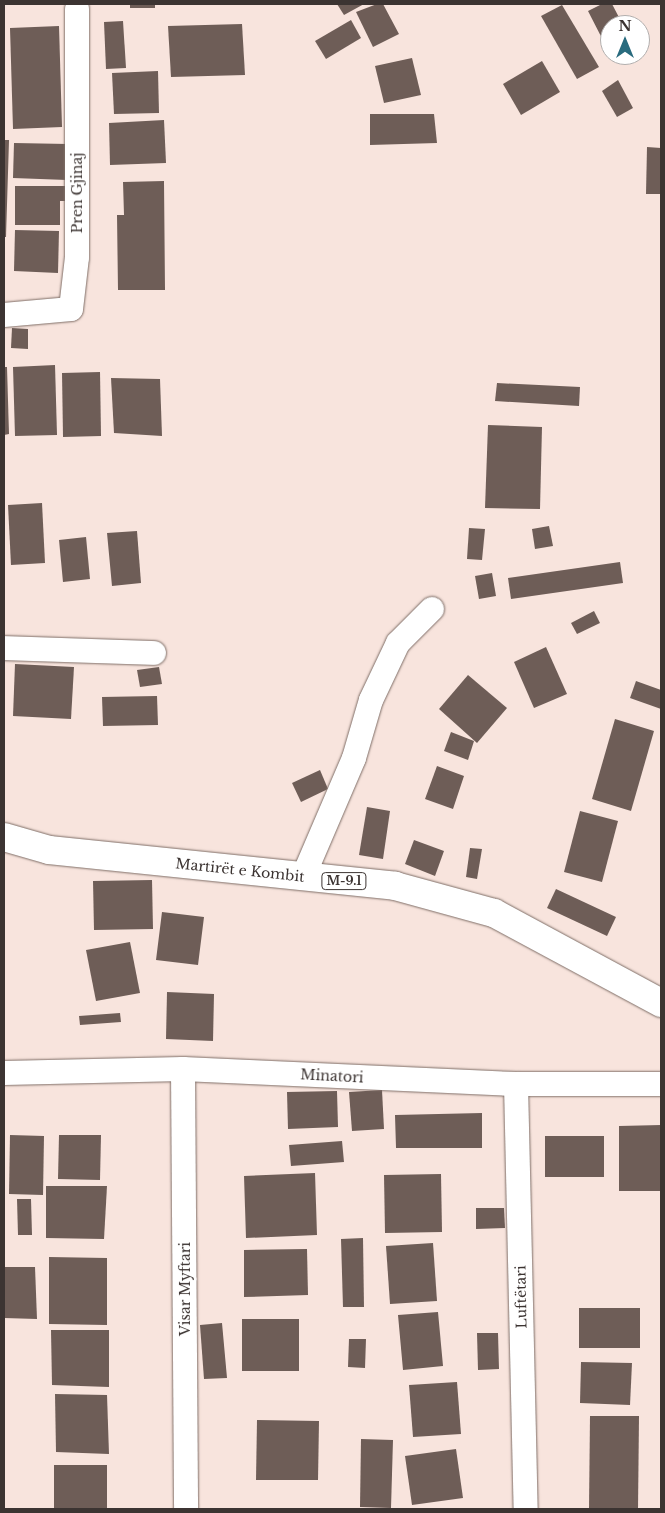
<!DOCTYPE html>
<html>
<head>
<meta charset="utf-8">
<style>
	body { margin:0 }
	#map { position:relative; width:665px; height:1513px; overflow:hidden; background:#f8e4dd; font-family:"Libre Baskerville",serif }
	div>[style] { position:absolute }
	.building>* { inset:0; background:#6e5d57 }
	.roads { filter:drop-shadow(0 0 1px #7f6e67) drop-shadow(0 0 1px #7f6e67) }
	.street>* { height:24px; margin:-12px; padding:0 12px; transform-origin:12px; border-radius:12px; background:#fff }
	.primary>* { height:28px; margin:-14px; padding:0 14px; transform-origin:14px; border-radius:14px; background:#fff }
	span { translate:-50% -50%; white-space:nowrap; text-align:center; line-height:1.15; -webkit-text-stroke:5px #fff; paint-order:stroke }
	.shield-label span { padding:1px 4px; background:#fff; border:1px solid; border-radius:4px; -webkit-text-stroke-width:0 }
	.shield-label { font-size:12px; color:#3c3432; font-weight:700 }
	.street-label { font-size:14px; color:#3c3432 }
	.frame { position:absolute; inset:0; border:5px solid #3c3432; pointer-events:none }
	.north { position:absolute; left:600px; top:15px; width:50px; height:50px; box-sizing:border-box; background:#fff; border:1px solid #b1aead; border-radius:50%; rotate:0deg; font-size:14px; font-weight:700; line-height:20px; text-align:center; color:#3c3432 }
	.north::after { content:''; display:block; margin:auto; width:18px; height:22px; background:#296b7e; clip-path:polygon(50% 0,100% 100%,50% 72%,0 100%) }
</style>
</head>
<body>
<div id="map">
	<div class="building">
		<div style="clip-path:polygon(130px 4px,155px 4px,155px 8px,130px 8px)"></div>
		<div style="clip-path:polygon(337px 4px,364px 4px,344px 15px)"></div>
		<div style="clip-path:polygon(377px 4px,383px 4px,399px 34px,373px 47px,356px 12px)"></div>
		<div style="clip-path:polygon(602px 4px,612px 4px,623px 25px,610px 25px,610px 54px,588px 11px)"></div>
		<div style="clip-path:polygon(562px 5px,599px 67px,577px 79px,541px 16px)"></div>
		<div style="clip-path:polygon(351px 20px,361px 38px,326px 59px,315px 41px)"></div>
		<div style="clip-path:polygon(123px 21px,126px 68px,106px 69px,104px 22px)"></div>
		<div style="clip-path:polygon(242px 24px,245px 75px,171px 77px,168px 26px)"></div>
		<div style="clip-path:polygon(59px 26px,62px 127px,13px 129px,10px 28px)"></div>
		<div style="clip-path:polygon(412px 58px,421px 95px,384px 103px,375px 66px)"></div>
		<div style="clip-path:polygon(542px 61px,560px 92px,521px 115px,503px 84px)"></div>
		<div style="clip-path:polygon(158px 71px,159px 113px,114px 114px,112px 73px)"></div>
		<div style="clip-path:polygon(618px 80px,633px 108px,617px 117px,602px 91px)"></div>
		<div style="clip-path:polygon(370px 114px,434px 114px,437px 143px,370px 145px)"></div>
		<div style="clip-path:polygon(164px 120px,166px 163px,110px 165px,109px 123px)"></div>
		<div style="clip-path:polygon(4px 140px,9px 140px,6px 237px,4px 237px)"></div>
		<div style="clip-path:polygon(14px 143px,68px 144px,67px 180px,13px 178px)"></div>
		<div style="clip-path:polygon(647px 147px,661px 148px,661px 194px,646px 194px)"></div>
		<div style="clip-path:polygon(164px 181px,165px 290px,118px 290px,117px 215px,124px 215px,123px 182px)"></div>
		<div style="clip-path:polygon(15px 186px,65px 186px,69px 201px,60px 201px,60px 225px,15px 225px)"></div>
		<div style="clip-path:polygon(15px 230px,59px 231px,58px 273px,14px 271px)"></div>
		<div style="clip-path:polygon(12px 328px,28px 329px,28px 349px,11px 348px)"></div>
		<div style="clip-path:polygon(55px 365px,57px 435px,15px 436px,13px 367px)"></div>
		<div style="clip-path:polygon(4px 367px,7px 367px,9px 434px,4px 435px)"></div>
		<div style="clip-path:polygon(100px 372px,101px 436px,63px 437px,62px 373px)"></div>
		<div style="clip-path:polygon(111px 378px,160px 379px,162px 436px,114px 433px)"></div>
		<div style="clip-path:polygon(497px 383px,580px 387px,579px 406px,495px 401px)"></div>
		<div style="clip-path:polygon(488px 425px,542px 427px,540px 509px,485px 508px)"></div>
		<div style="clip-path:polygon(42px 503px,45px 563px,11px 565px,8px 505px)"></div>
		<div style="clip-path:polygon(549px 526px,553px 546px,535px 549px,532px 529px)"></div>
		<div style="clip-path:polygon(469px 528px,485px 529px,482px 560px,467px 559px)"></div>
		<div style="clip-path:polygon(137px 531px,141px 583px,112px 586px,107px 533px)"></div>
		<div style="clip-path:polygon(86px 537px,90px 579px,63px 582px,59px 540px)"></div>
		<div style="clip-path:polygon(620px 562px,623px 583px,511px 599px,508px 578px)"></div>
		<div style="clip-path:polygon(492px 573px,496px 596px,479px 599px,475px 576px)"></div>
		<div style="clip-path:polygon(594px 611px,600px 623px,577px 634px,571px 623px)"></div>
		<div style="clip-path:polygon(546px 647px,567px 694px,534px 708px,514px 662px)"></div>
		<div style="clip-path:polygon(15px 664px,74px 667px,71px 719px,13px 716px)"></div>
		<div style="clip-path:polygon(159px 667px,162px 684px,140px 687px,137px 670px)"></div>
		<div style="clip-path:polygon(468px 675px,507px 708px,477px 743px,439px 709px)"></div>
		<div style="clip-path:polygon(636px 681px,661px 690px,661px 709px,630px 698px)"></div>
		<div style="clip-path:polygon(157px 696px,158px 725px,103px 726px,102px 697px)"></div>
		<div style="clip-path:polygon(615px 719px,654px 731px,631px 811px,592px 799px)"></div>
		<div style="clip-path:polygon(451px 732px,474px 741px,468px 760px,444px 751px)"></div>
		<div style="clip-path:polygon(437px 766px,464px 776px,453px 809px,425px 799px)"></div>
		<div style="clip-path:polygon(320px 770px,328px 789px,301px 802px,292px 783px)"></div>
		<div style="clip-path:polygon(367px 807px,390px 811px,383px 859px,359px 855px)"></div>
		<div style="clip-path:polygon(580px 811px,618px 821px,602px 882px,564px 872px)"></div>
		<div style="clip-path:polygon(414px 840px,444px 851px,435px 876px,405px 864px)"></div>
		<div style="clip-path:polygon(470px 848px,482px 849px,477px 879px,466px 877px)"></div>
		<div style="clip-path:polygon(152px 880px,153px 929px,94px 930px,93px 881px)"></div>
		<div style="clip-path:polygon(556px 889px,616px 917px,607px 936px,547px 908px)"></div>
		<div style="clip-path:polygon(162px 912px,204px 917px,198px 965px,156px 960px)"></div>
		<div style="clip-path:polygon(130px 942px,140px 993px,96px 1001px,86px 950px)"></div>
		<div style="clip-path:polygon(167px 992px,214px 994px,213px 1041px,166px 1039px)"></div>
		<div style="clip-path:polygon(120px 1013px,121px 1022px,80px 1025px,79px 1016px)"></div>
		<div style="clip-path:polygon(382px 1090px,384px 1129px,352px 1131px,349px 1092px)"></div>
		<div style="clip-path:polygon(337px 1091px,338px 1127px,288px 1129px,287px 1092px)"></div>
		<div style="clip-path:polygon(482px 1113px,482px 1148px,396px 1148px,395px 1115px)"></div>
		<div style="clip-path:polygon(661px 1125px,661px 1191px,619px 1191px,619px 1126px)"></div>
		<div style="clip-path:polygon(10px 1135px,44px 1136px,43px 1195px,9px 1194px)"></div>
		<div style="clip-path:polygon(59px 1135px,101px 1135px,100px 1180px,58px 1179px)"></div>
		<div style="clip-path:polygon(545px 1136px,604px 1136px,604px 1177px,545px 1177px)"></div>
		<div style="clip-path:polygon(342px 1141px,344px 1162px,291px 1166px,289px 1145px)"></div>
		<div style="clip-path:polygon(315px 1173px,317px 1235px,246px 1238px,244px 1176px)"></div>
		<div style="clip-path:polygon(441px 1174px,442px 1232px,385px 1233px,384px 1175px)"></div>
		<div style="clip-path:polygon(46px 1186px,107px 1186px,104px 1239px,46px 1238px)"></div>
		<div style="clip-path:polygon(17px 1199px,31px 1199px,32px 1235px,18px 1235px)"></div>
		<div style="clip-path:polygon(476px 1208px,504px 1208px,505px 1228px,476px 1229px)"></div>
		<div style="clip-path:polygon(363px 1238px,364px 1307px,343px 1307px,341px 1239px)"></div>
		<div style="clip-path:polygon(433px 1243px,437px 1301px,390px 1304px,386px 1246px)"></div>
		<div style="clip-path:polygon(307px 1249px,308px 1295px,244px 1297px,244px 1250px)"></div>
		<div style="clip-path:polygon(49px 1257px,107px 1258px,107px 1325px,49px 1324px)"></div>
		<div style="clip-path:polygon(4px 1267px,35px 1267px,37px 1319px,4px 1318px)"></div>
		<div style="clip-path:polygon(579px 1308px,640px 1308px,640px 1348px,579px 1348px)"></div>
		<div style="clip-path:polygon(438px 1312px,443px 1366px,403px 1370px,398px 1315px)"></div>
		<div style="clip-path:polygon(242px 1319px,299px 1319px,299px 1371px,242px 1371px)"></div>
		<div style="clip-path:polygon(222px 1323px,227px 1378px,204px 1379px,200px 1325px)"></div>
		<div style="clip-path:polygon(51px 1330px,109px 1330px,109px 1387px,52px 1385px)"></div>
		<div style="clip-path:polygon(477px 1333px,498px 1333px,499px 1369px,478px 1370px)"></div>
		<div style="clip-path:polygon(349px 1339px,366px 1339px,365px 1368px,348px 1367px)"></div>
		<div style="clip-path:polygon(581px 1362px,632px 1363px,630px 1405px,580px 1403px)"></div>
		<div style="clip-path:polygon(457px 1382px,461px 1434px,413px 1437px,409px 1385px)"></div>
		<div style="clip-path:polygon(55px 1394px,107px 1395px,109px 1454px,56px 1452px)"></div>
		<div style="clip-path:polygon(590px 1416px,639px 1416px,638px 1509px,589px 1509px)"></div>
		<div style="clip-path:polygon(257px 1420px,319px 1421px,318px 1480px,256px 1480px)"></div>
		<div style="clip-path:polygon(361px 1439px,393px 1440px,391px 1508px,360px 1507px)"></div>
		<div style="clip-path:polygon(456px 1449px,463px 1498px,412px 1505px,405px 1456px)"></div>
		<div style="clip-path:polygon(54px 1465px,107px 1465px,107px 1509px,54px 1509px)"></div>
	</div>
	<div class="roads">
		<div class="street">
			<div style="left:4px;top:315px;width:67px;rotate:-5.1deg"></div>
			<div style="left:71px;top:309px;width:52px;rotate:-83.4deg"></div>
			<div style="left:77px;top:257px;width:248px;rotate:-90deg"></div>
			<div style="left:4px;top:648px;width:150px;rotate:1.9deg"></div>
			<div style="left:303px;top:877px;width:129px;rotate:-66.8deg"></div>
			<div style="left:354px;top:758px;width:60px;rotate:-73.7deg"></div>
			<div style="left:371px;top:700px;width:63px;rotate:-64.7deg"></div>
			<div style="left:398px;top:643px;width:48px;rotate:-45deg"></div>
			<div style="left:183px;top:1069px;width:440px;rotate:89.6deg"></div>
			<div style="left:4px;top:1073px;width:179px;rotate:-1.3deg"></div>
			<div style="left:183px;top:1069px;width:333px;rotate:2.6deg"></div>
			<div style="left:516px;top:1084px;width:145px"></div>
			<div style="left:516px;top:1084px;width:425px;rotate:88.7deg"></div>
		</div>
		<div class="primary">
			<div style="left:4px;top:837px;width:47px;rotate:16.1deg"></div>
			<div style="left:49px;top:850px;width:348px;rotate:5.9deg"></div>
			<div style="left:395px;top:886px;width:103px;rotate:15.3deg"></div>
			<div style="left:494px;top:913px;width:190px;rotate:28.3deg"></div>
		</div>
	</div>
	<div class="shield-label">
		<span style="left:344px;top:881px">M-9.1</span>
	</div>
	<div class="street-label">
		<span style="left:77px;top:193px;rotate:-90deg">Pren Gjinaj</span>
		<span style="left:240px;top:870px;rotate:6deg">Martirët e Kombit</span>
		<span style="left:332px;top:1076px;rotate:3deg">Minatori</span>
		<span style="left:185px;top:1289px;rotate:-90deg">Visar Myftari</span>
		<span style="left:521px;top:1297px;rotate:-91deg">Luftëtari</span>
	</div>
	<div class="frame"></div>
	<div class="north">N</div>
</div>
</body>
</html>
